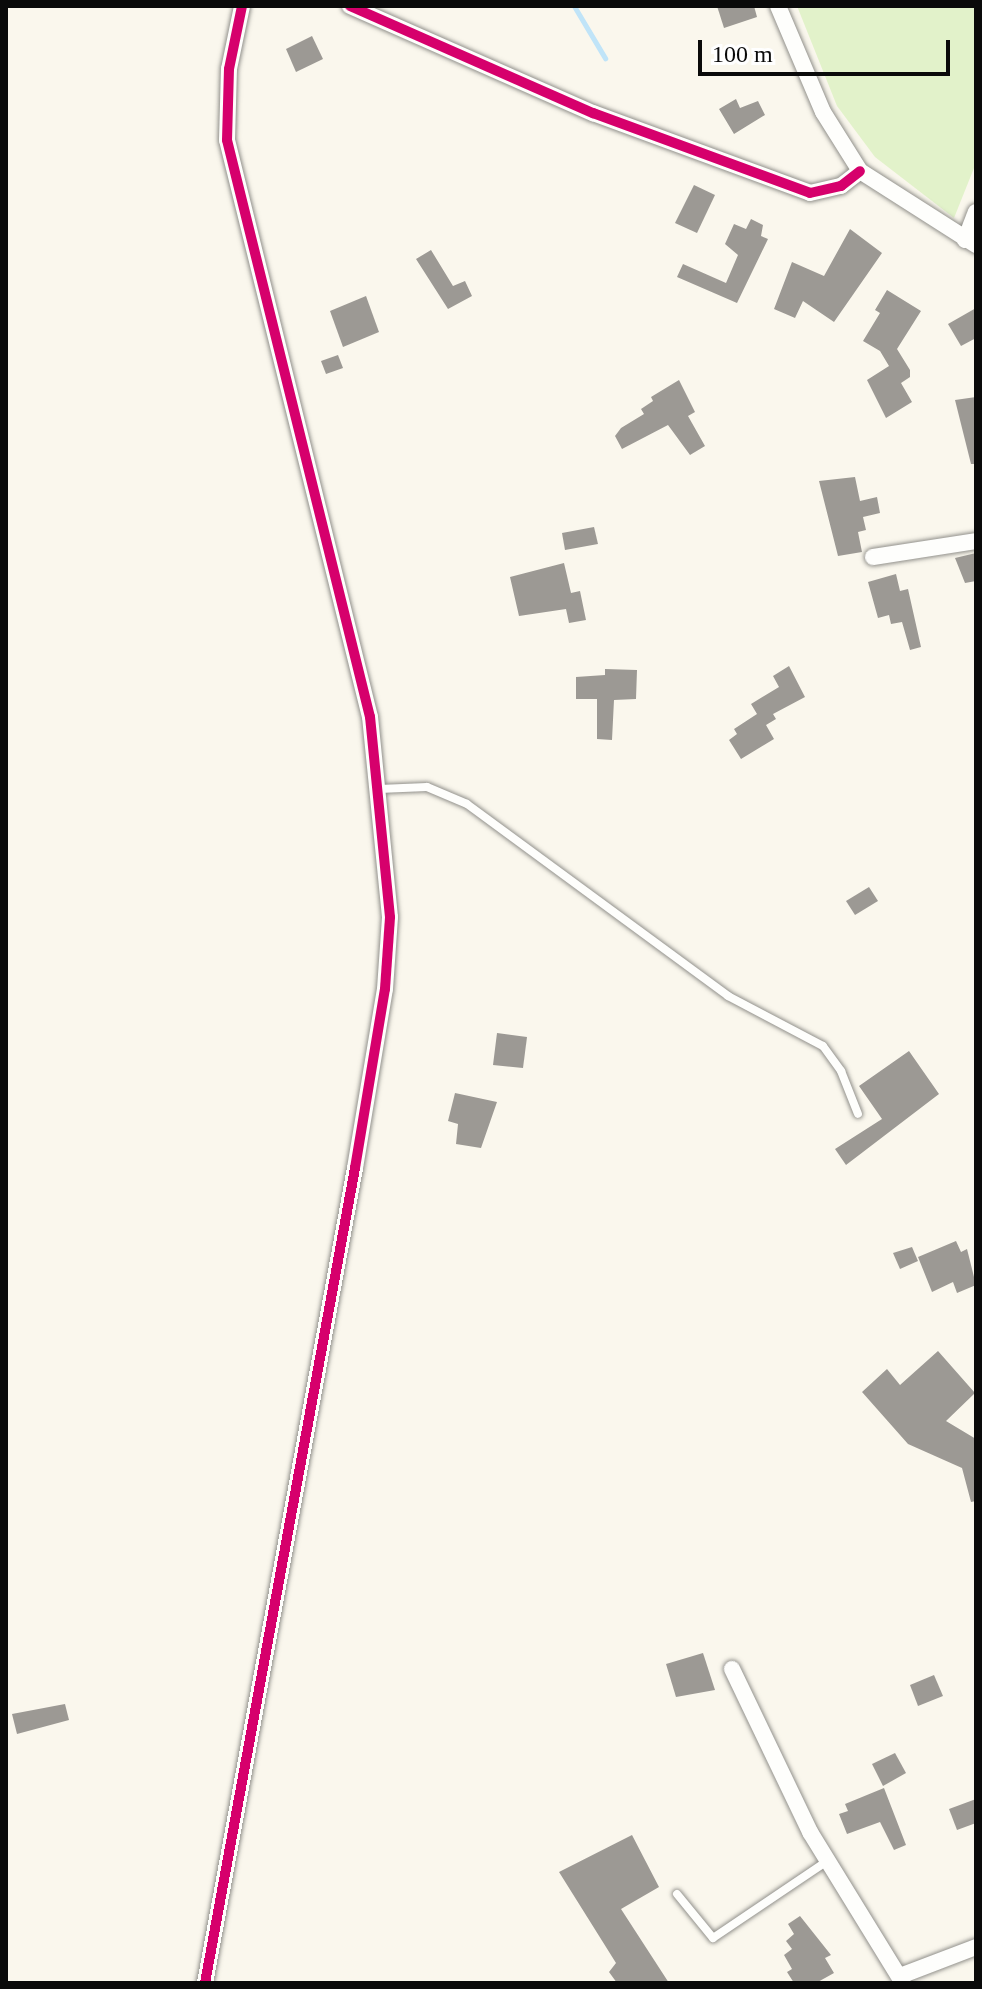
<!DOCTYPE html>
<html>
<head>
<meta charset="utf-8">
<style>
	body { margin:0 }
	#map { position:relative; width:982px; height:1989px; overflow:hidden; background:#faf7ed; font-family:"Times New Roman",serif }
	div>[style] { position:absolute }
	.green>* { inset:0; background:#e2f2ca }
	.stream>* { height:5px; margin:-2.5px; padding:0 2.5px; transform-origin:2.5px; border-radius:2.5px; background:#c0e4f8 }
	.building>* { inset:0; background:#9c9994 }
	.roads { filter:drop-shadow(0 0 2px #92918c) drop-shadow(0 0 2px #92918c) }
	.lane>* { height:8px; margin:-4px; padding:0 4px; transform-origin:4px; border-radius:4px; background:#fefefc }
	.street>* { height:16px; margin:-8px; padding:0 8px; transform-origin:8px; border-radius:8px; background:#fefefc }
	.cycleway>* { height:10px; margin:-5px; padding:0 5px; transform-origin:5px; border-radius:5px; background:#d6006c }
	span { translate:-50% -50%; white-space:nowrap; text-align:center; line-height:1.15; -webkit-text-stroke:8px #fff; paint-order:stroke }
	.frame { position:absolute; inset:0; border:8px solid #0a0a0a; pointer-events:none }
	.scale { position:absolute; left:698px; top:40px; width:252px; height:36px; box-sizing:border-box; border:4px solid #0a0a0a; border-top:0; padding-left:10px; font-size:24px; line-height:28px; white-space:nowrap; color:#0a0a0a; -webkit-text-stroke:6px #fff; paint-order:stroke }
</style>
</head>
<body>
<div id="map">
	<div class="green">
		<div style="clip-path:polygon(797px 6px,976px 6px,976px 163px,954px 218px,875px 157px,837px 106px)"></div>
	</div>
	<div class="stream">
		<div style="left:574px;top:6px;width:61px;rotate:59.2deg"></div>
	</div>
	<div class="building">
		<div style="clip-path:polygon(717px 6px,754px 6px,757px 17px,724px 28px)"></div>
		<div style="clip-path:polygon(312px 36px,323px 59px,296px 72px,286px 49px)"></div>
		<div style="clip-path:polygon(736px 99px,740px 108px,758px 101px,765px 115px,734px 134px,719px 109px)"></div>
		<div style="clip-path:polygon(694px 185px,715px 195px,697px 233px,675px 223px)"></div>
		<div style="clip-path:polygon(751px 219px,763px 225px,761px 236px,768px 239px,737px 303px,677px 277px,683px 264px,726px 283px,738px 255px,725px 244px,734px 224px,746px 229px)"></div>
		<div style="clip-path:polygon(850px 229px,882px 253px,834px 322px,803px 301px,795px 318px,774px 309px,792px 262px,824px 276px)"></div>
		<div style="clip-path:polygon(431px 250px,453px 286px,465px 281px,472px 296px,448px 309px,416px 259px)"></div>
		<div style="clip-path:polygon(887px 290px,921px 311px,897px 349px,910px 370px,910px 377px,901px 383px,912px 402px,886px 418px,867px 380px,889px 366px,880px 351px,863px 341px,880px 313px,875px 310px)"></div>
		<div style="clip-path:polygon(366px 296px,379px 332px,343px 347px,330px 311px)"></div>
		<div style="clip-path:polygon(976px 308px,976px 338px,961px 346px,948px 324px)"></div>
		<div style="clip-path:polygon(338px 355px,343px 368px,326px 374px,321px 361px)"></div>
		<div style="clip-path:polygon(679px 380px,695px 412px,688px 416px,705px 446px,690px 455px,668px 425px,622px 449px,615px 436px,621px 428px,644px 414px,641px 409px,653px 401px,651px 397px)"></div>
		<div style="clip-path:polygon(976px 397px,976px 464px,971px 464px,955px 400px)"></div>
		<div style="clip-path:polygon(855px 477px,860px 501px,877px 497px,880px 513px,863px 517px,866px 530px,858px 532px,862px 552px,838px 556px,819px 481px)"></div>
		<div style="clip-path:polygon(594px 527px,598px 544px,565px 550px,562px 533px)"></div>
		<div style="clip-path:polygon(976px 553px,976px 581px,965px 583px,955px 558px)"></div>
		<div style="clip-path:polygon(564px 563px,571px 593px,580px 591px,586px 620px,569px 623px,566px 609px,519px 616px,510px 577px)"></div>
		<div style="clip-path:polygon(896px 574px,900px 591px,908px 589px,921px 647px,910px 650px,902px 622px,891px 624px,889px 615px,878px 618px,868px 582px)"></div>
		<div style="clip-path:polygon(789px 666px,805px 697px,773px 714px,776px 719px,766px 725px,774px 739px,741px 759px,729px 740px,737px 734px,734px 729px,757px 714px,751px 704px,779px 687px,773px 676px)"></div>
		<div style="clip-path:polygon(605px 669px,637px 670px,636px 699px,614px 700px,612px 740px,597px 739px,597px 699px,576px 699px,576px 677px,605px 675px)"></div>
		<div style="clip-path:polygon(869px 887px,878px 901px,855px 915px,846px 901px)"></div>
		<div style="clip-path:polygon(497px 1033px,527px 1037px,523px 1068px,493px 1065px)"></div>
		<div style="clip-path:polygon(909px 1051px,939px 1094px,846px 1165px,835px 1149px,882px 1119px,859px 1086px)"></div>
		<div style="clip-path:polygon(455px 1093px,497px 1102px,481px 1148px,456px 1144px,458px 1124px,448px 1121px)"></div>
		<div style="clip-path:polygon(956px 1241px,961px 1252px,967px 1249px,976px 1285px,957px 1293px,953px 1282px,932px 1292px,918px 1257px)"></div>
		<div style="clip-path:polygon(912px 1247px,918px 1261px,900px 1269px,893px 1253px)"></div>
		<div style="clip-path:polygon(938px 1351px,975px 1393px,946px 1421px,976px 1439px,976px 1501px,971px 1502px,962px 1468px,908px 1444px,862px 1392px,887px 1369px,900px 1385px)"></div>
		<div style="clip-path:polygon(703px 1653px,715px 1690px,676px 1697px,666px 1664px)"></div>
		<div style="clip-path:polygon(934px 1675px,943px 1696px,918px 1706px,910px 1685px)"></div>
		<div style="clip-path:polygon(65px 1704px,69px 1720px,17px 1734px,12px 1714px)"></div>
		<div style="clip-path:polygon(895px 1753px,906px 1773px,883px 1786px,872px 1764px)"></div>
		<div style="clip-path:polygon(884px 1788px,906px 1845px,894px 1850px,880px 1822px,847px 1834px,839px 1814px,848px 1811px,845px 1804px)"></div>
		<div style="clip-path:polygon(976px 1799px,976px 1823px,957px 1830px,949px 1809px)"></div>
		<div style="clip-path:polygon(632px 1835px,659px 1887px,621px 1909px,669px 1983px,617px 1983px,609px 1972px,616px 1963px,559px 1872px)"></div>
		<div style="clip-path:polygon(800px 1916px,831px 1955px,825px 1958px,834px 1973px,816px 1983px,794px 1983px,787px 1972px,792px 1969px,784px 1955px,792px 1949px,786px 1941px,794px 1934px,788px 1924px)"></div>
	</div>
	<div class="roads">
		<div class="lane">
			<div style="left:379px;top:789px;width:48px;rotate:-2.4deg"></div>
			<div style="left:427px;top:787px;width:43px;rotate:23deg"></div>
			<div style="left:467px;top:804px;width:324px;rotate:36.3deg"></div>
			<div style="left:728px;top:996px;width:107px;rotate:27.8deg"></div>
			<div style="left:823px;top:1046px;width:31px;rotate:54deg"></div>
			<div style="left:841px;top:1071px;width:46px;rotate:68.4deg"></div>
			<div style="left:677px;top:1894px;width:57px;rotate:50.7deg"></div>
			<div style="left:713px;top:1938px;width:138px;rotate:-34deg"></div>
		</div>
		<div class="street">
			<div style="left:350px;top:6px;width:266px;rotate:23.8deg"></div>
			<div style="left:593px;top:113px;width:231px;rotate:20.2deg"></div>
			<div style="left:810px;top:193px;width:32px;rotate:-13deg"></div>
			<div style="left:841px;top:186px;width:24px;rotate:-38deg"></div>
			<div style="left:778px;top:6px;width:115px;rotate:67deg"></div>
			<div style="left:823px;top:112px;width:70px;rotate:57.9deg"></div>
			<div style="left:860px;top:171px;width:138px;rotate:32.5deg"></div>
			<div style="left:965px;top:240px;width:30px;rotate:-69deg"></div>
			<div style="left:873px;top:557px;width:104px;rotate:-8.8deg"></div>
			<div style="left:732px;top:1669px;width:181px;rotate:64.4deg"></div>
			<div style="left:810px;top:1832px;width:177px;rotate:58.4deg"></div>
			<div style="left:900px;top:1976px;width:81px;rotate:-20.9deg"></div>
			<div style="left:205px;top:1983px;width:829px;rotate:-79.57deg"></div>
			<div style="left:355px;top:1168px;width:181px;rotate:-80.5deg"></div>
			<div style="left:385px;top:989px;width:72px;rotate:-86deg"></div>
			<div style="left:390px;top:917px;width:201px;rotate:-95.7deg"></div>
			<div style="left:370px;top:717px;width:594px;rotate:-103.92deg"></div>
			<div style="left:227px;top:140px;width:71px;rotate:-88.4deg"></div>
			<div style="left:229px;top:69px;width:64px;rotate:-78.3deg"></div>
		</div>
	</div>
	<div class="cycleway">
		<div style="left:350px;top:6px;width:266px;rotate:23.8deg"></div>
		<div style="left:593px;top:113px;width:231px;rotate:20.2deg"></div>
		<div style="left:810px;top:193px;width:32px;rotate:-13deg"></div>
		<div style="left:841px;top:186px;width:24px;rotate:-38deg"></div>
		<div style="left:205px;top:1983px;width:829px;rotate:-79.57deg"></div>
		<div style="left:355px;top:1168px;width:181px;rotate:-80.5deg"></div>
		<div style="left:385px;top:989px;width:72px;rotate:-86deg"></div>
		<div style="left:390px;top:917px;width:201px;rotate:-95.7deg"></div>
		<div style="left:370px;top:717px;width:594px;rotate:-103.92deg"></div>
		<div style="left:227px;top:140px;width:71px;rotate:-88.4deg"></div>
		<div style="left:229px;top:69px;width:64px;rotate:-78.3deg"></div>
	</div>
	<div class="frame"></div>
	<div class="scale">100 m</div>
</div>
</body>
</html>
